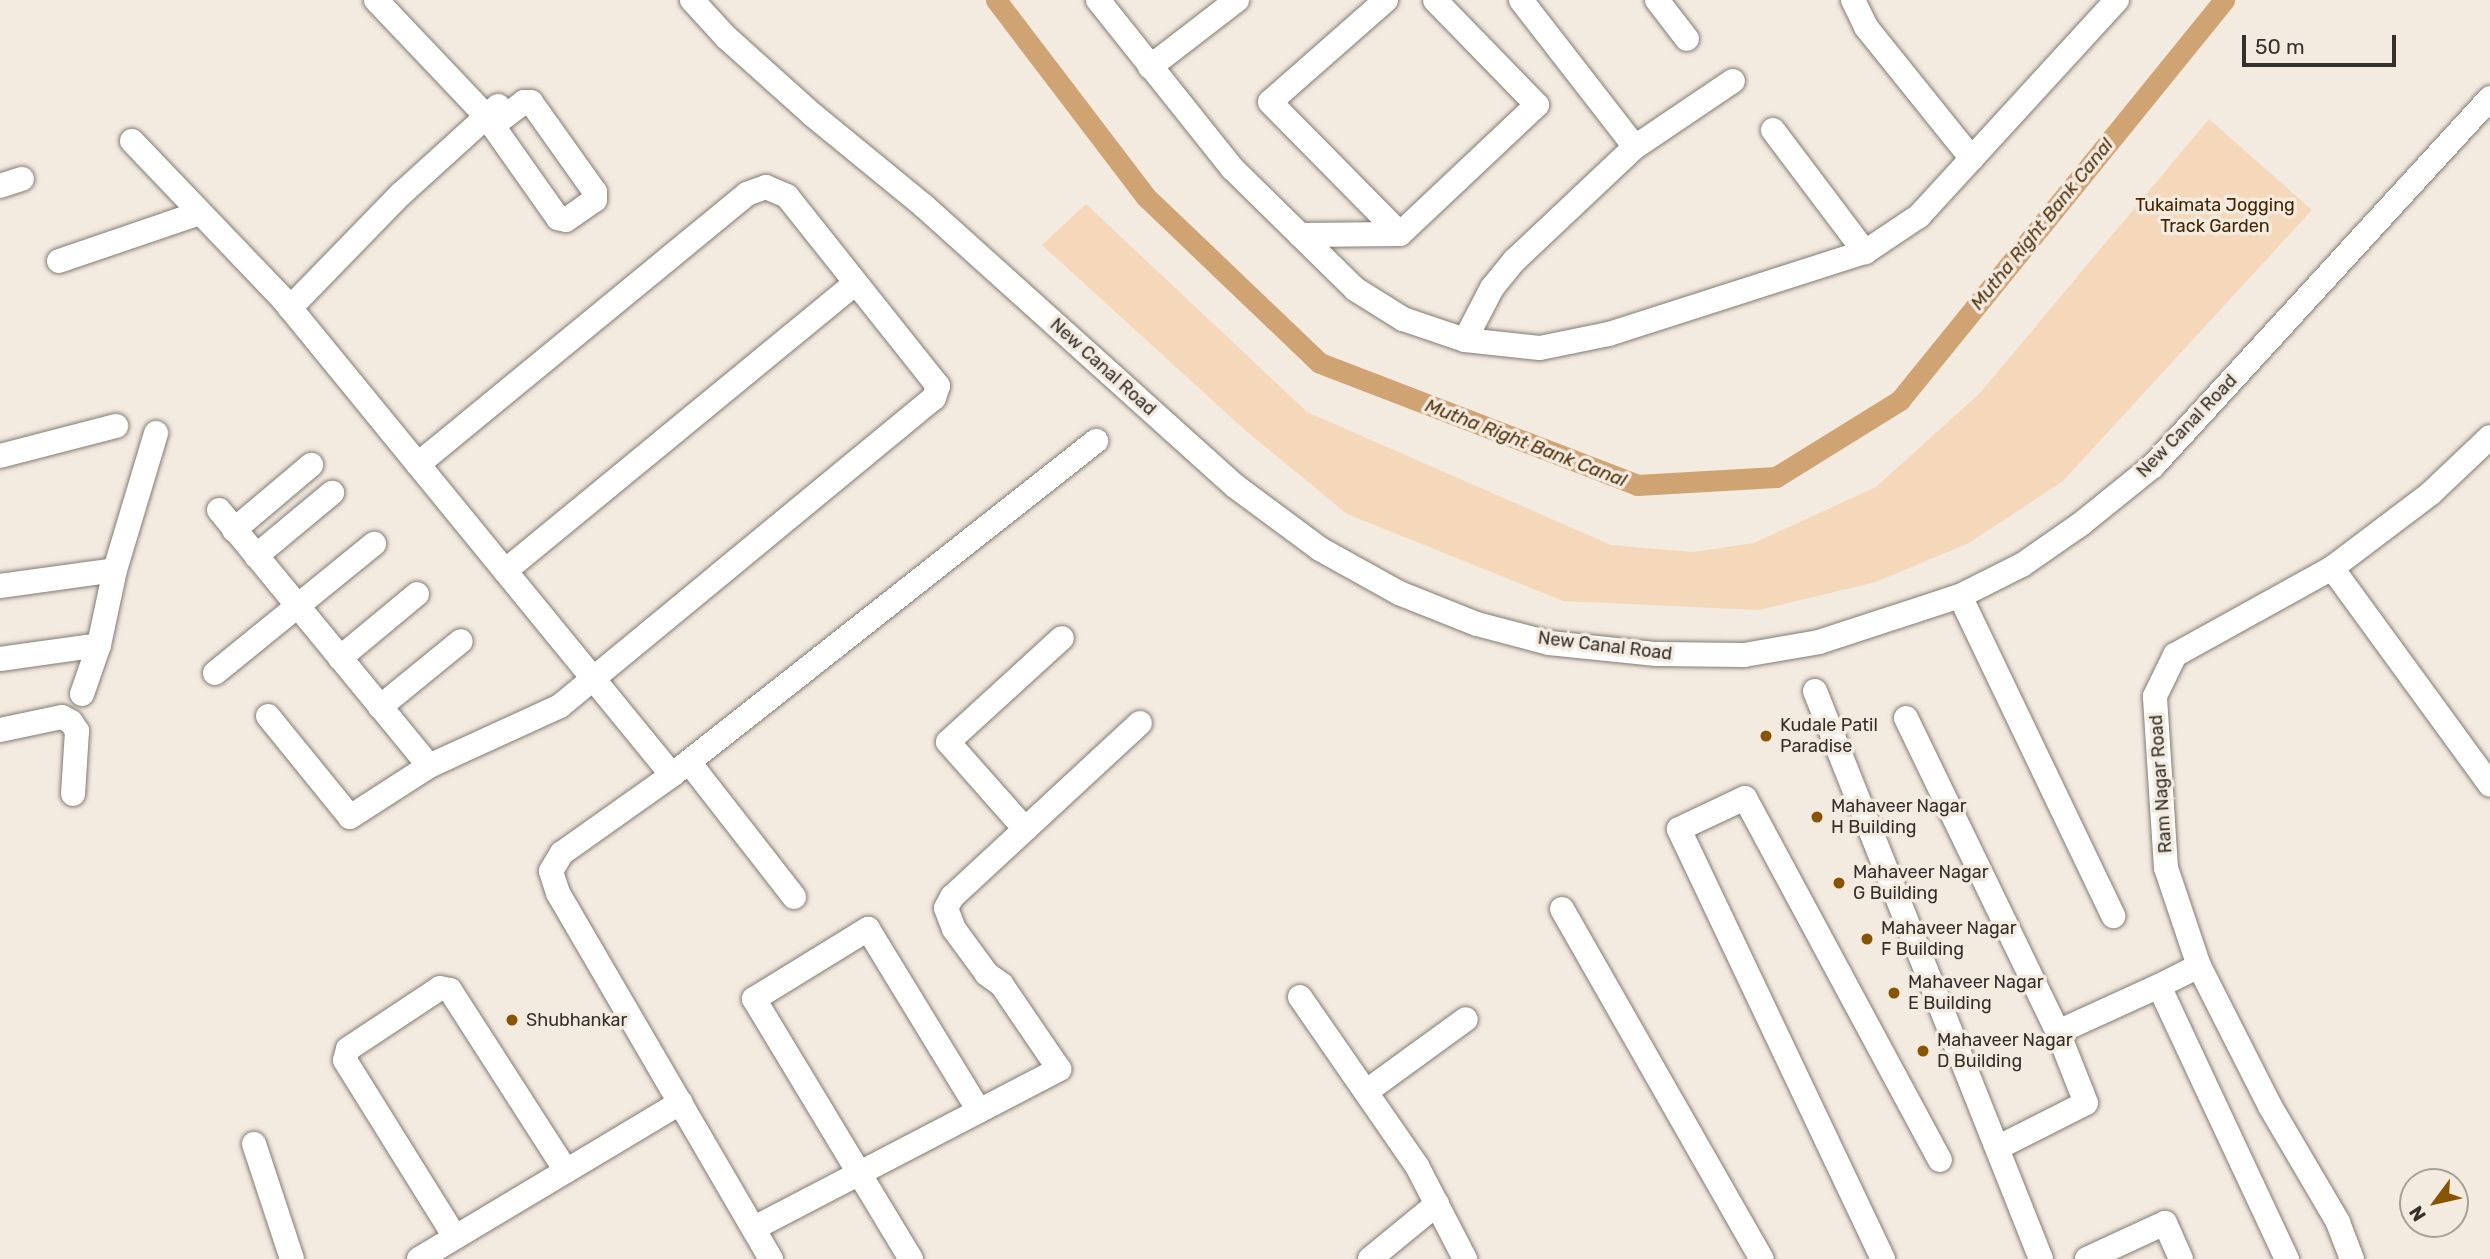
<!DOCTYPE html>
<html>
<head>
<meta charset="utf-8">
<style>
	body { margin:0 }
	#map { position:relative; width:2490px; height:1259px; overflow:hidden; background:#f3eae0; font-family:Rubik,sans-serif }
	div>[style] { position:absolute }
	.green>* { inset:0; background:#f5d8ba }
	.canal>* { height:21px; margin:-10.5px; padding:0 10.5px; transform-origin:10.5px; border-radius:10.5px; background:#d0a373 }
	.roads { filter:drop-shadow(0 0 2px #837b73) drop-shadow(0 0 2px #837b73) }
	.minor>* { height:24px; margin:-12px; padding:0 12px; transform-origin:12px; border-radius:12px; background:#fff }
	.dots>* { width:19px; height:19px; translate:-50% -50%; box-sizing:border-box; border:4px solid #f3eae0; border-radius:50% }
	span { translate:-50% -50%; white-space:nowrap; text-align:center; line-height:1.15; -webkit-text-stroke:7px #f3eae0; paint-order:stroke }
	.park-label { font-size:18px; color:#442700 }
	.street-label { font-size:18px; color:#34302c }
	.poi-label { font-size:18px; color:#34302c }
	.left { translate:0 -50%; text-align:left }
	.water-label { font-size:19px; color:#54350e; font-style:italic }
	.north { position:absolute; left:2399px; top:1168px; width:70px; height:70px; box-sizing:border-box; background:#f3eae0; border:2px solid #a7a098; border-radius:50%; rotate:237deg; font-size:19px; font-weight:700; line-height:28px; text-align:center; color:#34302c }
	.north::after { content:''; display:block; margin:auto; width:24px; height:32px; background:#895402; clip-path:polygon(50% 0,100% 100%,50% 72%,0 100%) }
	.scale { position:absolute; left:2242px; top:35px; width:154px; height:32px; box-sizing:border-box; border:4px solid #34302c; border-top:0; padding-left:9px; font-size:21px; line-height:24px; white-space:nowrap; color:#34302c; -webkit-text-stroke:5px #f3eae0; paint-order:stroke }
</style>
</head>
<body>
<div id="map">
	<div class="green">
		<div style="clip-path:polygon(2209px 119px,2312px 210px,2063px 481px,1969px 543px,1876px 582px,1759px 610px,1563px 601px,1347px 514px,1245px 430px,1042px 245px,1086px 204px,1307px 412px,1611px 545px,1693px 552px,1754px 543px,1876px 487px,1980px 393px)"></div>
	</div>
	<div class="canal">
		<div style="left:996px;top:0;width:248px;rotate:52.7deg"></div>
		<div style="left:1146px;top:197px;width:240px;rotate:43.7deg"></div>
		<div style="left:1320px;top:363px;width:340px;rotate:21deg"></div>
		<div style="left:1637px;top:485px;width:139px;rotate:-3.3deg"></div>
		<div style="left:1776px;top:477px;width:146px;rotate:-31.8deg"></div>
		<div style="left:1900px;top:400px;width:515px;rotate:-50.99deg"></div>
	</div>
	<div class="roads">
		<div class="minor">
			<div style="left:376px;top:0;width:160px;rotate:46.5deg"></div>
			<div style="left:486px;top:116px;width:125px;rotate:54.8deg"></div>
			<div style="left:558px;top:218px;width:8px;rotate:14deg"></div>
			<div style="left:566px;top:220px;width:35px;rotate:-35deg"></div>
			<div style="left:595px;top:200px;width:8px;rotate:-90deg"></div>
			<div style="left:595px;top:192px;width:110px;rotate:-125.4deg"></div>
			<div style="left:531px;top:102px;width:7px;rotate:180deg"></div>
			<div style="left:524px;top:102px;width:39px;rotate:143deg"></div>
			<div style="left:692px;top:0;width:52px;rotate:47.4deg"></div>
			<div style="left:727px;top:38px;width:117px;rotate:41.9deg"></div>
			<div style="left:814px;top:116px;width:142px;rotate:39.3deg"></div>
			<div style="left:924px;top:206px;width:418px;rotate:42deg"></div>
			<div style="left:1235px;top:486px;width:106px;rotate:36.5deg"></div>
			<div style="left:1320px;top:549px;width:90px;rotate:29.1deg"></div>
			<div style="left:1399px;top:593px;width:84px;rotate:21.7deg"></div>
			<div style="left:1477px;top:624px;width:74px;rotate:14.8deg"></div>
			<div style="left:1549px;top:643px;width:108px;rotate:5.9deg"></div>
			<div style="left:1656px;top:654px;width:88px;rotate:0.7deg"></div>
			<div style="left:1744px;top:655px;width:76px;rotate:-9.8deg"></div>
			<div style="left:1819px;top:642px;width:148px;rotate:-18.1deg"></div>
			<div style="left:1960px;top:596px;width:69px;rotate:-26.6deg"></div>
			<div style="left:2022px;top:565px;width:72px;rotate:-34.8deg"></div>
			<div style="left:2081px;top:524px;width:92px;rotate:-38.9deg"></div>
			<div style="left:2153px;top:466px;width:499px;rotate:-47.5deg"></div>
			<div style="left:1098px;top:0;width:215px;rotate:51.4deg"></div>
			<div style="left:1232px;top:168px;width:173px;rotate:44.5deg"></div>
			<div style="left:1355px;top:289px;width:57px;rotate:32deg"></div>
			<div style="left:1403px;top:319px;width:65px;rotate:18.7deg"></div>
			<div style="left:1465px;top:340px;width:75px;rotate:6.1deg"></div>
			<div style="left:1540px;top:348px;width:70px;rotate:-11.5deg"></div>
			<div style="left:1609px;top:334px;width:269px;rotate:-17.8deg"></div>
			<div style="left:1865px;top:252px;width:65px;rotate:-33.7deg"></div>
			<div style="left:1919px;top:216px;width:293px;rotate:-47.5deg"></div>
			<div style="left:1386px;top:0;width:154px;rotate:138.7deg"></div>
			<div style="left:1270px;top:102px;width:185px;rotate:45.4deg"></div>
			<div style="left:1657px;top:0;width:49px;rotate:52.4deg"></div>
			<div style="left:1853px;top:0;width:30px;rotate:64deg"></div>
			<div style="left:1866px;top:27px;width:169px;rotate:51.2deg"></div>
			<div style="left:1150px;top:67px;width:110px;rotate:-37.6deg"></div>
			<div style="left:1773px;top:130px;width:153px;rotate:53deg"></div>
			<div style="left:132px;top:141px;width:217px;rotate:46.3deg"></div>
			<div style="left:282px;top:298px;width:616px;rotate:50.73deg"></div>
			<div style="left:1635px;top:147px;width:118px;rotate:-34deg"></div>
			<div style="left:0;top:186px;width:23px;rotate:-18deg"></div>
			<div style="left:1300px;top:235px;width:100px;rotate:-0.6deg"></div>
			<div style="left:1400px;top:234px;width:188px;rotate:-43.3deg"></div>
			<div style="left:1537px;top:105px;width:146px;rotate:-134.2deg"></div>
			<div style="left:59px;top:261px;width:149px;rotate:-18.8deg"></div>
			<div style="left:290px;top:308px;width:159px;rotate:-45.8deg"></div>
			<div style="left:401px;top:194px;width:131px;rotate:-42.2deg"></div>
			<div style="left:1465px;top:340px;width:59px;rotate:-62.6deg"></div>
			<div style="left:1492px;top:288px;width:36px;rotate:-51deg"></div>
			<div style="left:1515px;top:260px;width:165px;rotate:-43.3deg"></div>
			<div style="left:1635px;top:147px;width:186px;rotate:-127.8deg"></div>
			<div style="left:0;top:456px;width:120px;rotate:-14.5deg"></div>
			<div style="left:219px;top:510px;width:331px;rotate:50.6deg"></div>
			<div style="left:429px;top:766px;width:144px;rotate:-24.6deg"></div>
			<div style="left:560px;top:706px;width:484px;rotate:-39.5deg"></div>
			<div style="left:934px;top:398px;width:13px;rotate:-72deg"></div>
			<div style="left:938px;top:386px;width:243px;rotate:-128.5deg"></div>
			<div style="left:787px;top:196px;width:23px;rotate:-157deg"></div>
			<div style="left:766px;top:187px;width:20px;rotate:160deg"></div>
			<div style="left:747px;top:194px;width:426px;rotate:140.6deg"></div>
			<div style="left:234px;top:530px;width:101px;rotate:-40.2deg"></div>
			<div style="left:256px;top:556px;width:99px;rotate:-39.7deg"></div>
			<div style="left:2332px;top:568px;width:268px;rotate:53.9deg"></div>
			<div style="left:505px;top:571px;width:453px;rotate:-39.4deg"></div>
			<div style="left:0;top:586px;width:116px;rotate:-7.9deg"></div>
			<div style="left:1960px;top:596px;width:355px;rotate:64.4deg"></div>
			<div style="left:340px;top:658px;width:100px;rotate:-39.7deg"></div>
			<div style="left:0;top:659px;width:100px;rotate:-8deg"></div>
			<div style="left:99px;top:645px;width:77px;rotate:-78deg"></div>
			<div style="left:115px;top:570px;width:143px;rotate:-73.3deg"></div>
			<div style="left:215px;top:673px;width:205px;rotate:-39.1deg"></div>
			<div style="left:1815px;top:691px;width:611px;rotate:68.3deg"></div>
			<div style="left:82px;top:694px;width:52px;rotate:-70.9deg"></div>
			<div style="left:380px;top:707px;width:104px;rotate:-39.2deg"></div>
			<div style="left:268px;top:716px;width:130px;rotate:50.9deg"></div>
			<div style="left:350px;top:817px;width:94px;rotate:-32.8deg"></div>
			<div style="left:1906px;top:718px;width:349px;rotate:64.2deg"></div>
			<div style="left:2058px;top:1032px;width:111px;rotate:-24.5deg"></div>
			<div style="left:2159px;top:986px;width:302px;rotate:64.9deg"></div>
			<div style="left:0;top:730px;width:63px;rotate:-11.8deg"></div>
			<div style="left:62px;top:717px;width:10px;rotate:29deg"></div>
			<div style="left:71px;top:722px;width:11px;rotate:56deg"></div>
			<div style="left:77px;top:731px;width:63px;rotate:93.6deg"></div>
			<div style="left:689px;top:762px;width:171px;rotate:52.1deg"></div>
			<div style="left:1025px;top:829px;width:116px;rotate:-131.5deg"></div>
			<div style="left:948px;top:742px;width:154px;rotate:-42.4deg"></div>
			<div style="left:1562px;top:909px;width:403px;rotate:60.3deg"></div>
			<div style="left:2159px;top:986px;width:45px;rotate:-26.6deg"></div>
			<div style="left:1300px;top:997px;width:206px;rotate:55.3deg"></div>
			<div style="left:1417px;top:1166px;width:105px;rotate:62.7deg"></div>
			<div style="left:1367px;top:1091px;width:122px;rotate:-36deg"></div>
			<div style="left:254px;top:1144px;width:121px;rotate:71.7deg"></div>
			<div style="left:1999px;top:1147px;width:97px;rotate:-26.8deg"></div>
			<div style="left:2086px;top:1103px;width:76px;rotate:-111.5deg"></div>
			<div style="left:756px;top:1227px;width:342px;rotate:-27.5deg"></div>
			<div style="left:1059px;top:1069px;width:102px;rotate:-124.2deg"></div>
			<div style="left:1002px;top:985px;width:19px;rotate:-144deg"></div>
			<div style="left:987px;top:974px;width:56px;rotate:-126.3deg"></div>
			<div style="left:954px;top:929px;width:22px;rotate:-111deg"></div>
			<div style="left:946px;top:908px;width:13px;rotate:-61deg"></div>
			<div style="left:952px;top:897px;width:256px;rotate:-42.8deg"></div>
			<div style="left:455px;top:1237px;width:208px;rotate:-121.9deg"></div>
			<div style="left:345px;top:1060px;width:11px;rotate:-75deg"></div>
			<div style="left:348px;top:1049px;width:110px;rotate:-33.5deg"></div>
			<div style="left:440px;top:988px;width:10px;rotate:11deg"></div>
			<div style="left:450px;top:990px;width:215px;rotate:57.3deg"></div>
			<div style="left:419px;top:1259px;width:305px;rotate:-30.9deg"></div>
			<div style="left:771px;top:1259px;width:423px;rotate:-120.2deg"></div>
			<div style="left:558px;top:893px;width:23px;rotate:-108deg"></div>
			<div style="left:551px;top:871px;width:21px;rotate:-59deg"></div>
			<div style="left:562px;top:853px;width:135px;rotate:-35.3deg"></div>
			<div style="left:672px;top:775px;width:540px;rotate:-38.23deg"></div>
			<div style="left:911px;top:1259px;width:304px;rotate:-121.1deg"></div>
			<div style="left:754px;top:999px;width:134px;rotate:-31.6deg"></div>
			<div style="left:868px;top:929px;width:213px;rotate:58.6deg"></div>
			<div style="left:1370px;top:1259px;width:87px;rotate:-39.4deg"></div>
			<div style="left:1883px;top:1259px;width:476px;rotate:-115.4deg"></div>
			<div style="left:1679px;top:829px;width:73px;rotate:-25.2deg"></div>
			<div style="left:1745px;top:798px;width:411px;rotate:61.7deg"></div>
			<div style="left:2087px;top:1259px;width:86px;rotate:-24.8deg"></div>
			<div style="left:2165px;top:1223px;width:39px;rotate:66deg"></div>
			<div style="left:2352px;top:1259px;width:40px;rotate:-111deg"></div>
			<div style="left:2338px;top:1222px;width:134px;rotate:-120.4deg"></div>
			<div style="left:2270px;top:1106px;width:157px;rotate:-116.9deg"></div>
			<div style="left:2199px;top:966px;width:103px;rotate:-108.6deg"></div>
			<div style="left:2166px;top:868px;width:172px;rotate:-93.7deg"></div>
			<div style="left:2155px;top:696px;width:46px;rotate:-64deg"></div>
			<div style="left:2175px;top:655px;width:179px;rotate:-29deg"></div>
			<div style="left:2332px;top:568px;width:124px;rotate:-37.1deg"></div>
			<div style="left:2431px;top:493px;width:81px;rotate:-43.5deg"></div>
		</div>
	</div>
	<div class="dots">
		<div style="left:1766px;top:736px;background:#895402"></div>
		<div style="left:1817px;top:817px;background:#895402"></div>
		<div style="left:1839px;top:883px;background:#895402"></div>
		<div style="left:1867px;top:939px;background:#895402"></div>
		<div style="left:1894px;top:993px;background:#895402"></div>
		<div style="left:512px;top:1020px;background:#895402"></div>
		<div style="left:1923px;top:1051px;background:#895402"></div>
	</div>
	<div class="park-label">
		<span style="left:2215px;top:216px">Tukaimata Jogging<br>Track Garden</span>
	</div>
	<div class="street-label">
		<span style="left:1103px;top:367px;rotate:42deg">New Canal Road</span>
		<span style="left:2187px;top:426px;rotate:-46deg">New Canal Road</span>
		<span style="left:1605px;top:646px;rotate:7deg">New Canal Road</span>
		<span style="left:2161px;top:784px;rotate:-94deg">Ram Nagar Road</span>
	</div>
	<div class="poi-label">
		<span class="left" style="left:1780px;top:736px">Kudale Patil<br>Paradise</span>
		<span class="left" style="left:1831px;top:817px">Mahaveer Nagar<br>H Building</span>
		<span class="left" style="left:1853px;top:883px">Mahaveer Nagar<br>G Building</span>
		<span class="left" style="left:1881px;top:939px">Mahaveer Nagar<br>F Building</span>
		<span class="left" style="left:1908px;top:993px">Mahaveer Nagar<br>E Building</span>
		<span class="left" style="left:526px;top:1020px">Shubhankar</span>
		<span class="left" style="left:1937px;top:1051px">Mahaveer Nagar<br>D Building</span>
	</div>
	<div class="water-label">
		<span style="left:2042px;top:224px;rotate:-51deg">Mutha Right Bank Canal</span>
		<span style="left:1526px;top:443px;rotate:21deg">Mutha Right Bank Canal</span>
	</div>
	<div class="north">N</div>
	<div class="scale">50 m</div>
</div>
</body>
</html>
